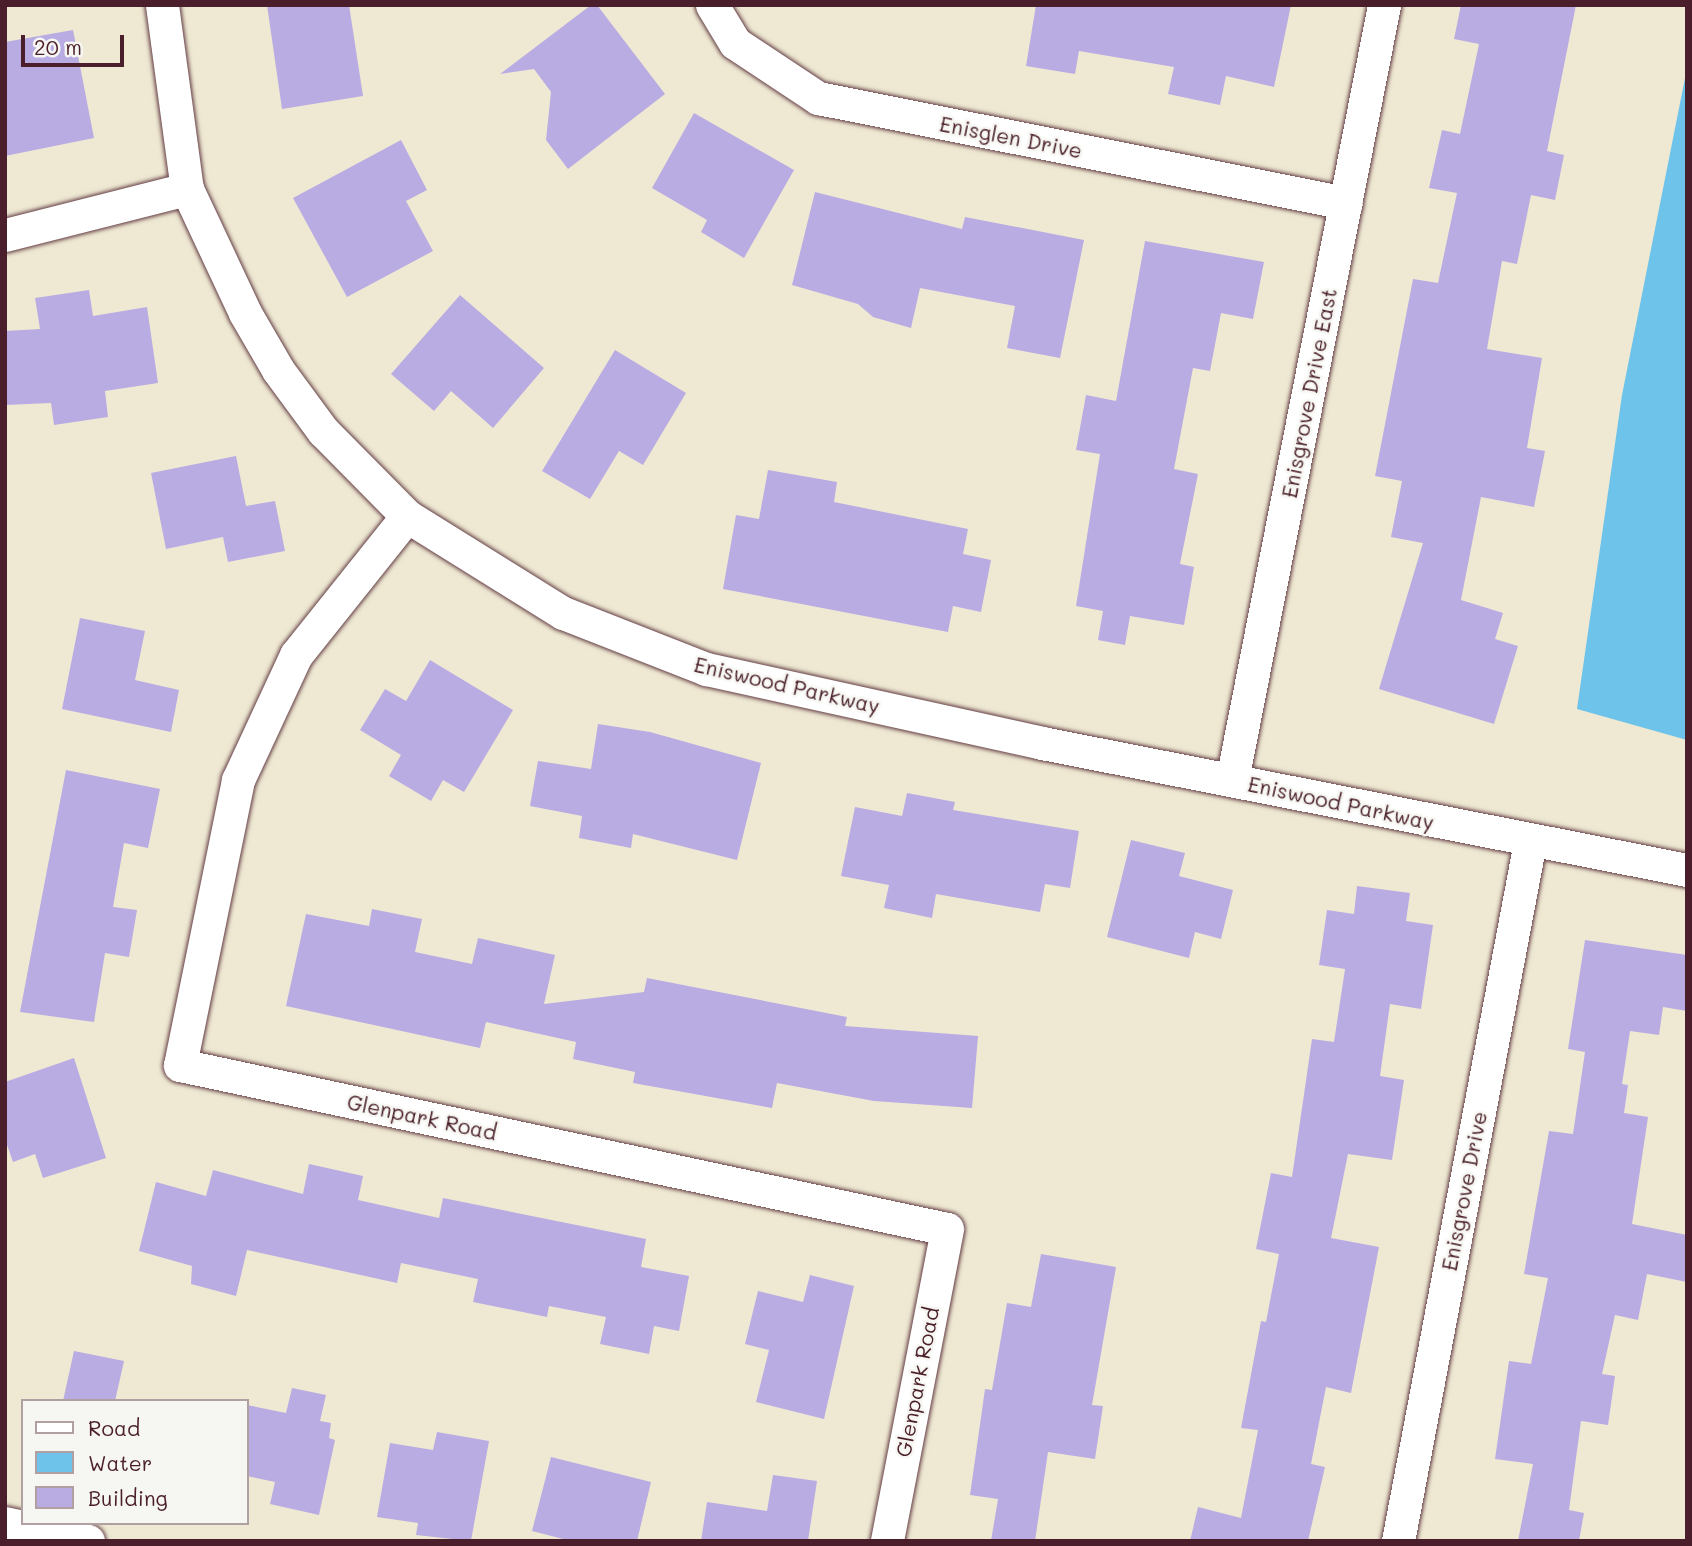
<!DOCTYPE html>
<html>
<head>
<meta charset="utf-8">
<style>
	body { margin:0 }
	#map { position:relative; width:1692px; height:1546px; overflow:hidden; background:#efe9d3; font-family:Mali,sans-serif }
	div>[style] { position:absolute }
	.water>* { inset:0; background:#6dc3ea }
	.building>* { inset:0; background:#b9ace3 }
	.roads { filter:drop-shadow(0 0 2px #633d44) drop-shadow(0 0 2px #633d44) }
	.street>* { height:33px; margin:-16.5px; padding:0 16.5px; transform-origin:16.5px; border-radius:16.5px; background:#fff }
	span { translate:-50% -50%; white-space:nowrap; text-align:center; line-height:1.15; -webkit-text-stroke:5px #f6f6f2; paint-order:stroke }
	.street-label { font-size:21px; color:#4a1f2b }
	.frame { position:absolute; inset:0; border:7px solid #4a1f2b; pointer-events:none }
	.legend { position:absolute; left:21px; top:1399px; width:228px; height:126px; box-sizing:border-box; background:#f6f6f2; border:2px solid #b1a0a2; margin:0; padding:9px 12px; list-style:none; font-size:21px; color:#4a1f2b }
	.legend li { display:flex; align-items:center; gap:14px; height:35px }
	.legend b { width:35px; border:2px solid #b1a0a2 }
	.scale { position:absolute; left:21px; top:35px; width:103px; height:32px; box-sizing:border-box; border:4px solid #4a1f2b; border-top:0; padding-left:9px; font-size:21px; line-height:24px; white-space:nowrap; color:#4a1f2b; -webkit-text-stroke:5px #f6f6f2; paint-order:stroke }
</style>
</head>
<body>
<div id="map">
	<div class="water">
		<div style="clip-path:polygon(1687px 68px,1687px 740px,1577px 709px,1622px 395px)"></div>
	</div>
	<div class="building">
		<div style="clip-path:polygon(267px 5px,349px 5px,363px 96px,282px 109px)"></div>
		<div style="clip-path:polygon(591px 5px,597px 5px,665px 94px,568px 169px,546px 140px,551px 92px,534px 69px,500px 74px)"></div>
		<div style="clip-path:polygon(1036px 5px,1291px 5px,1274px 87px,1226px 76px,1220px 105px,1168px 94px,1174px 67px,1079px 51px,1075px 74px,1026px 66px)"></div>
		<div style="clip-path:polygon(1461px 5px,1576px 5px,1547px 151px,1564px 155px,1555px 200px,1531px 195px,1517px 264px,1502px 261px,1487px 349px,1542px 358px,1527px 448px,1545px 451px,1534px 507px,1481px 497px,1461px 600px,1503px 613px,1495px 639px,1518px 646px,1494px 724px,1379px 689px,1423px 543px,1391px 537px,1402px 481px,1375px 476px,1413px 279px,1438px 283px,1457px 193px,1429px 188px,1442px 130px,1460px 134px,1479px 44px,1454px 39px)"></div>
		<div style="clip-path:polygon(73px 30px,94px 138px,5px 156px,5px 42px)"></div>
		<div style="clip-path:polygon(694px 113px,794px 170px,744px 258px,701px 232px,707px 220px,652px 188px)"></div>
		<div style="clip-path:polygon(401px 140px,427px 190px,406px 201px,433px 251px,347px 297px,293px 198px)"></div>
		<div style="clip-path:polygon(815px 192px,962px 229px,965px 217px,1084px 240px,1060px 358px,1007px 348px,1015px 306px,920px 288px,911px 328px,873px 317px,858px 304px,792px 285px)"></div>
		<div style="clip-path:polygon(1145px 241px,1264px 262px,1253px 319px,1221px 313px,1210px 371px,1193px 368px,1174px 469px,1198px 474px,1180px 564px,1194px 567px,1184px 625px,1130px 616px,1125px 645px,1098px 640px,1103px 611px,1076px 606px,1100px 454px,1076px 450px,1086px 395px,1116px 401px)"></div>
		<div style="clip-path:polygon(89px 290px,93px 316px,147px 307px,158px 383px,105px 391px,108px 417px,54px 425px,51px 403px,5px 405px,5px 331px,40px 329px,35px 298px)"></div>
		<div style="clip-path:polygon(460px 295px,544px 368px,493px 428px,451px 391px,434px 411px,391px 374px)"></div>
		<div style="clip-path:polygon(615px 350px,686px 393px,643px 465px,619px 451px,590px 499px,542px 471px)"></div>
		<div style="clip-path:polygon(236px 456px,246px 506px,275px 501px,285px 551px,228px 562px,223px 537px,166px 549px,151px 473px)"></div>
		<div style="clip-path:polygon(768px 470px,837px 482px,834px 502px,968px 529px,963px 554px,991px 560px,981px 612px,953px 606px,948px 632px,723px 589px,736px 515px,759px 519px)"></div>
		<div style="clip-path:polygon(80px 618px,145px 631px,135px 680px,179px 690px,171px 732px,62px 709px)"></div>
		<div style="clip-path:polygon(430px 660px,513px 710px,464px 792px,443px 780px,431px 801px,389px 776px,401px 755px,360px 730px,385px 689px,406px 701px)"></div>
		<div style="clip-path:polygon(598px 724px,650px 732px,761px 763px,737px 860px,633px 834px,631px 848px,579px 838px,582px 816px,530px 806px,538px 761px,591px 769px)"></div>
		<div style="clip-path:polygon(66px 770px,160px 789px,148px 848px,124px 843px,113px 907px,137px 910px,129px 957px,105px 953px,94px 1022px,20px 1012px)"></div>
		<div style="clip-path:polygon(907px 793px,955px 802px,953px 810px,1079px 831px,1070px 888px,1045px 884px,1040px 912px,936px 894px,932px 918px,884px 908px,889px 885px,841px 876px,855px 807px,902px 816px)"></div>
		<div style="clip-path:polygon(1131px 840px,1185px 853px,1179px 876px,1233px 890px,1221px 939px,1195px 932px,1189px 958px,1107px 937px)"></div>
		<div style="clip-path:polygon(1357px 886px,1410px 893px,1406px 921px,1433px 925px,1421px 1009px,1390px 1004px,1380px 1076px,1404px 1080px,1392px 1160px,1348px 1154px,1331px 1238px,1379px 1247px,1351px 1393px,1326px 1387px,1311px 1464px,1325px 1467px,1308px 1541px,1190px 1541px,1198px 1507px,1241px 1518px,1258px 1430px,1241px 1428px,1261px 1321px,1266px 1322px,1279px 1254px,1256px 1249px,1271px 1173px,1292px 1177px,1312px 1039px,1334px 1042px,1345px 969px,1319px 965px,1327px 910px,1354px 914px)"></div>
		<div style="clip-path:polygon(372px 909px,422px 919px,415px 952px,472px 964px,478px 938px,555px 955px,544px 1004px,644px 992px,647px 978px,847px 1017px,845px 1026px,978px 1036px,972px 1108px,874px 1101px,777px 1083px,772px 1108px,633px 1083px,635px 1072px,573px 1059px,576px 1042px,486px 1022px,480px 1048px,286px 1006px,306px 914px,369px 926px)"></div>
		<div style="clip-path:polygon(1585px 940px,1687px 955px,1687px 1011px,1663px 1007px,1659px 1035px,1630px 1031px,1622px 1084px,1628px 1085px,1624px 1113px,1648px 1117px,1632px 1224px,1687px 1235px,1687px 1282px,1647px 1274px,1638px 1320px,1615px 1315px,1602px 1374px,1615px 1376px,1608px 1425px,1581px 1421px,1569px 1510px,1584px 1513px,1579px 1541px,1518px 1541px,1533px 1464px,1495px 1459px,1509px 1361px,1531px 1364px,1548px 1278px,1524px 1274px,1549px 1131px,1573px 1134px,1585px 1052px,1568px 1049px)"></div>
		<div style="clip-path:polygon(74px 1058px,106px 1158px,43px 1178px,35px 1154px,13px 1162px,5px 1139px,5px 1082px)"></div>
		<div style="clip-path:polygon(309px 1164px,363px 1176px,358px 1200px,439px 1218px,443px 1198px,646px 1239px,641px 1267px,689px 1276px,679px 1331px,654px 1326px,649px 1354px,600px 1344px,606px 1317px,549px 1306px,547px 1317px,473px 1302px,478px 1279px,401px 1263px,397px 1283px,247px 1250px,236px 1296px,191px 1284px,192px 1266px,139px 1251px,156px 1182px,206px 1196px,213px 1170px,303px 1194px)"></div>
		<div style="clip-path:polygon(1041px 1254px,1116px 1267px,1092px 1405px,1103px 1406px,1095px 1459px,1048px 1452px,1035px 1541px,991px 1541px,998px 1499px,970px 1495px,985px 1389px,992px 1390px,1007px 1303px,1031px 1307px)"></div>
		<div style="clip-path:polygon(810px 1275px,854px 1286px,824px 1419px,756px 1402px,769px 1350px,745px 1344px,758px 1291px,803px 1302px)"></div>
		<div style="clip-path:polygon(74px 1351px,124px 1361px,115px 1401px,63px 1401px)"></div>
		<div style="clip-path:polygon(292px 1388px,326px 1395px,320px 1421px,331px 1423px,329px 1438px,335px 1440px,319px 1515px,270px 1504px,275px 1482px,247px 1476px,247px 1405px,286px 1413px)"></div>
		<div style="clip-path:polygon(437px 1432px,489px 1441px,471px 1541px,416px 1535px,418px 1523px,377px 1517px,390px 1443px,433px 1450px)"></div>
		<div style="clip-path:polygon(551px 1457px,651px 1482px,637px 1541px,571px 1541px,532px 1531px)"></div>
		<div style="clip-path:polygon(773px 1475px,817px 1481px,808px 1541px,701px 1541px,707px 1502px,767px 1511px)"></div>
	</div>
	<div class="roads">
		<div class="street">
			<div style="left:162px;top:5px;width:186px;rotate:82.3deg"></div>
			<div style="left:187px;top:189px;width:137px;rotate:64.9deg"></div>
			<div style="left:245px;top:313px;width:66px;rotate:59.9deg"></div>
			<div style="left:278px;top:370px;width:76px;rotate:53.6deg"></div>
			<div style="left:323px;top:431px;width:120px;rotate:45.3deg"></div>
			<div style="left:407px;top:516px;width:184px;rotate:31.9deg"></div>
			<div style="left:563px;top:613px;width:154px;rotate:21.4deg"></div>
			<div style="left:706px;top:669px;width:344px;rotate:12.4deg"></div>
			<div style="left:1042px;top:743px;width:657px;rotate:11.14deg"></div>
			<div style="left:712px;top:5px;width:44px;rotate:58.8deg"></div>
			<div style="left:735px;top:43px;width:100px;rotate:33.5deg"></div>
			<div style="left:818px;top:98px;width:538px;rotate:11.25deg"></div>
			<div style="left:5px;top:235px;width:188px;rotate:-14.2deg"></div>
			<div style="left:407px;top:516px;width:178px;rotate:128.6deg"></div>
			<div style="left:296px;top:655px;width:138px;rotate:114.9deg"></div>
			<div style="left:238px;top:780px;width:291px;rotate:101.5deg"></div>
			<div style="left:180px;top:1065px;width:784px;rotate:12.07deg"></div>
			<div style="left:947px;top:1229px;width:318px;rotate:100.9deg"></div>
			<div style="left:1232px;top:780px;width:790px;rotate:-78.9deg"></div>
			<div style="left:5px;top:1523px;width:85px;rotate:12.2deg"></div>
			<div style="left:1398px;top:1541px;width:711px;rotate:-79.31deg"></div>
		</div>
	</div>
	<div class="street-label">
		<span style="left:1011px;top:137px;rotate:11deg">Enisglen Drive</span>
		<span style="left:1309px;top:393px;rotate:-79deg">Enisgrove Drive East</span>
		<span style="left:787px;top:685px;rotate:13deg">Eniswood Parkway</span>
		<span style="left:1341px;top:803px;rotate:12deg">Eniswood Parkway</span>
		<span style="left:422px;top:1117px;rotate:12deg">Glenpark Road</span>
		<span style="left:1464px;top:1191px;rotate:-79deg">Enisgrove Drive</span>
		<span style="left:917px;top:1382px;rotate:-79deg">Glenpark Road</span>
	</div>
	<div class="frame"></div>
	<ul class="legend">
	<li><b style="height:9px;background:#fff"></b>Road</li>
	<li><b style="height:19px;background:#6dc3ea"></b>Water</li>
	<li><b style="height:19px;background:#b9ace3"></b>Building</li>
	</ul>
	<div class="scale">20 m</div>
</div>
</body>
</html>
